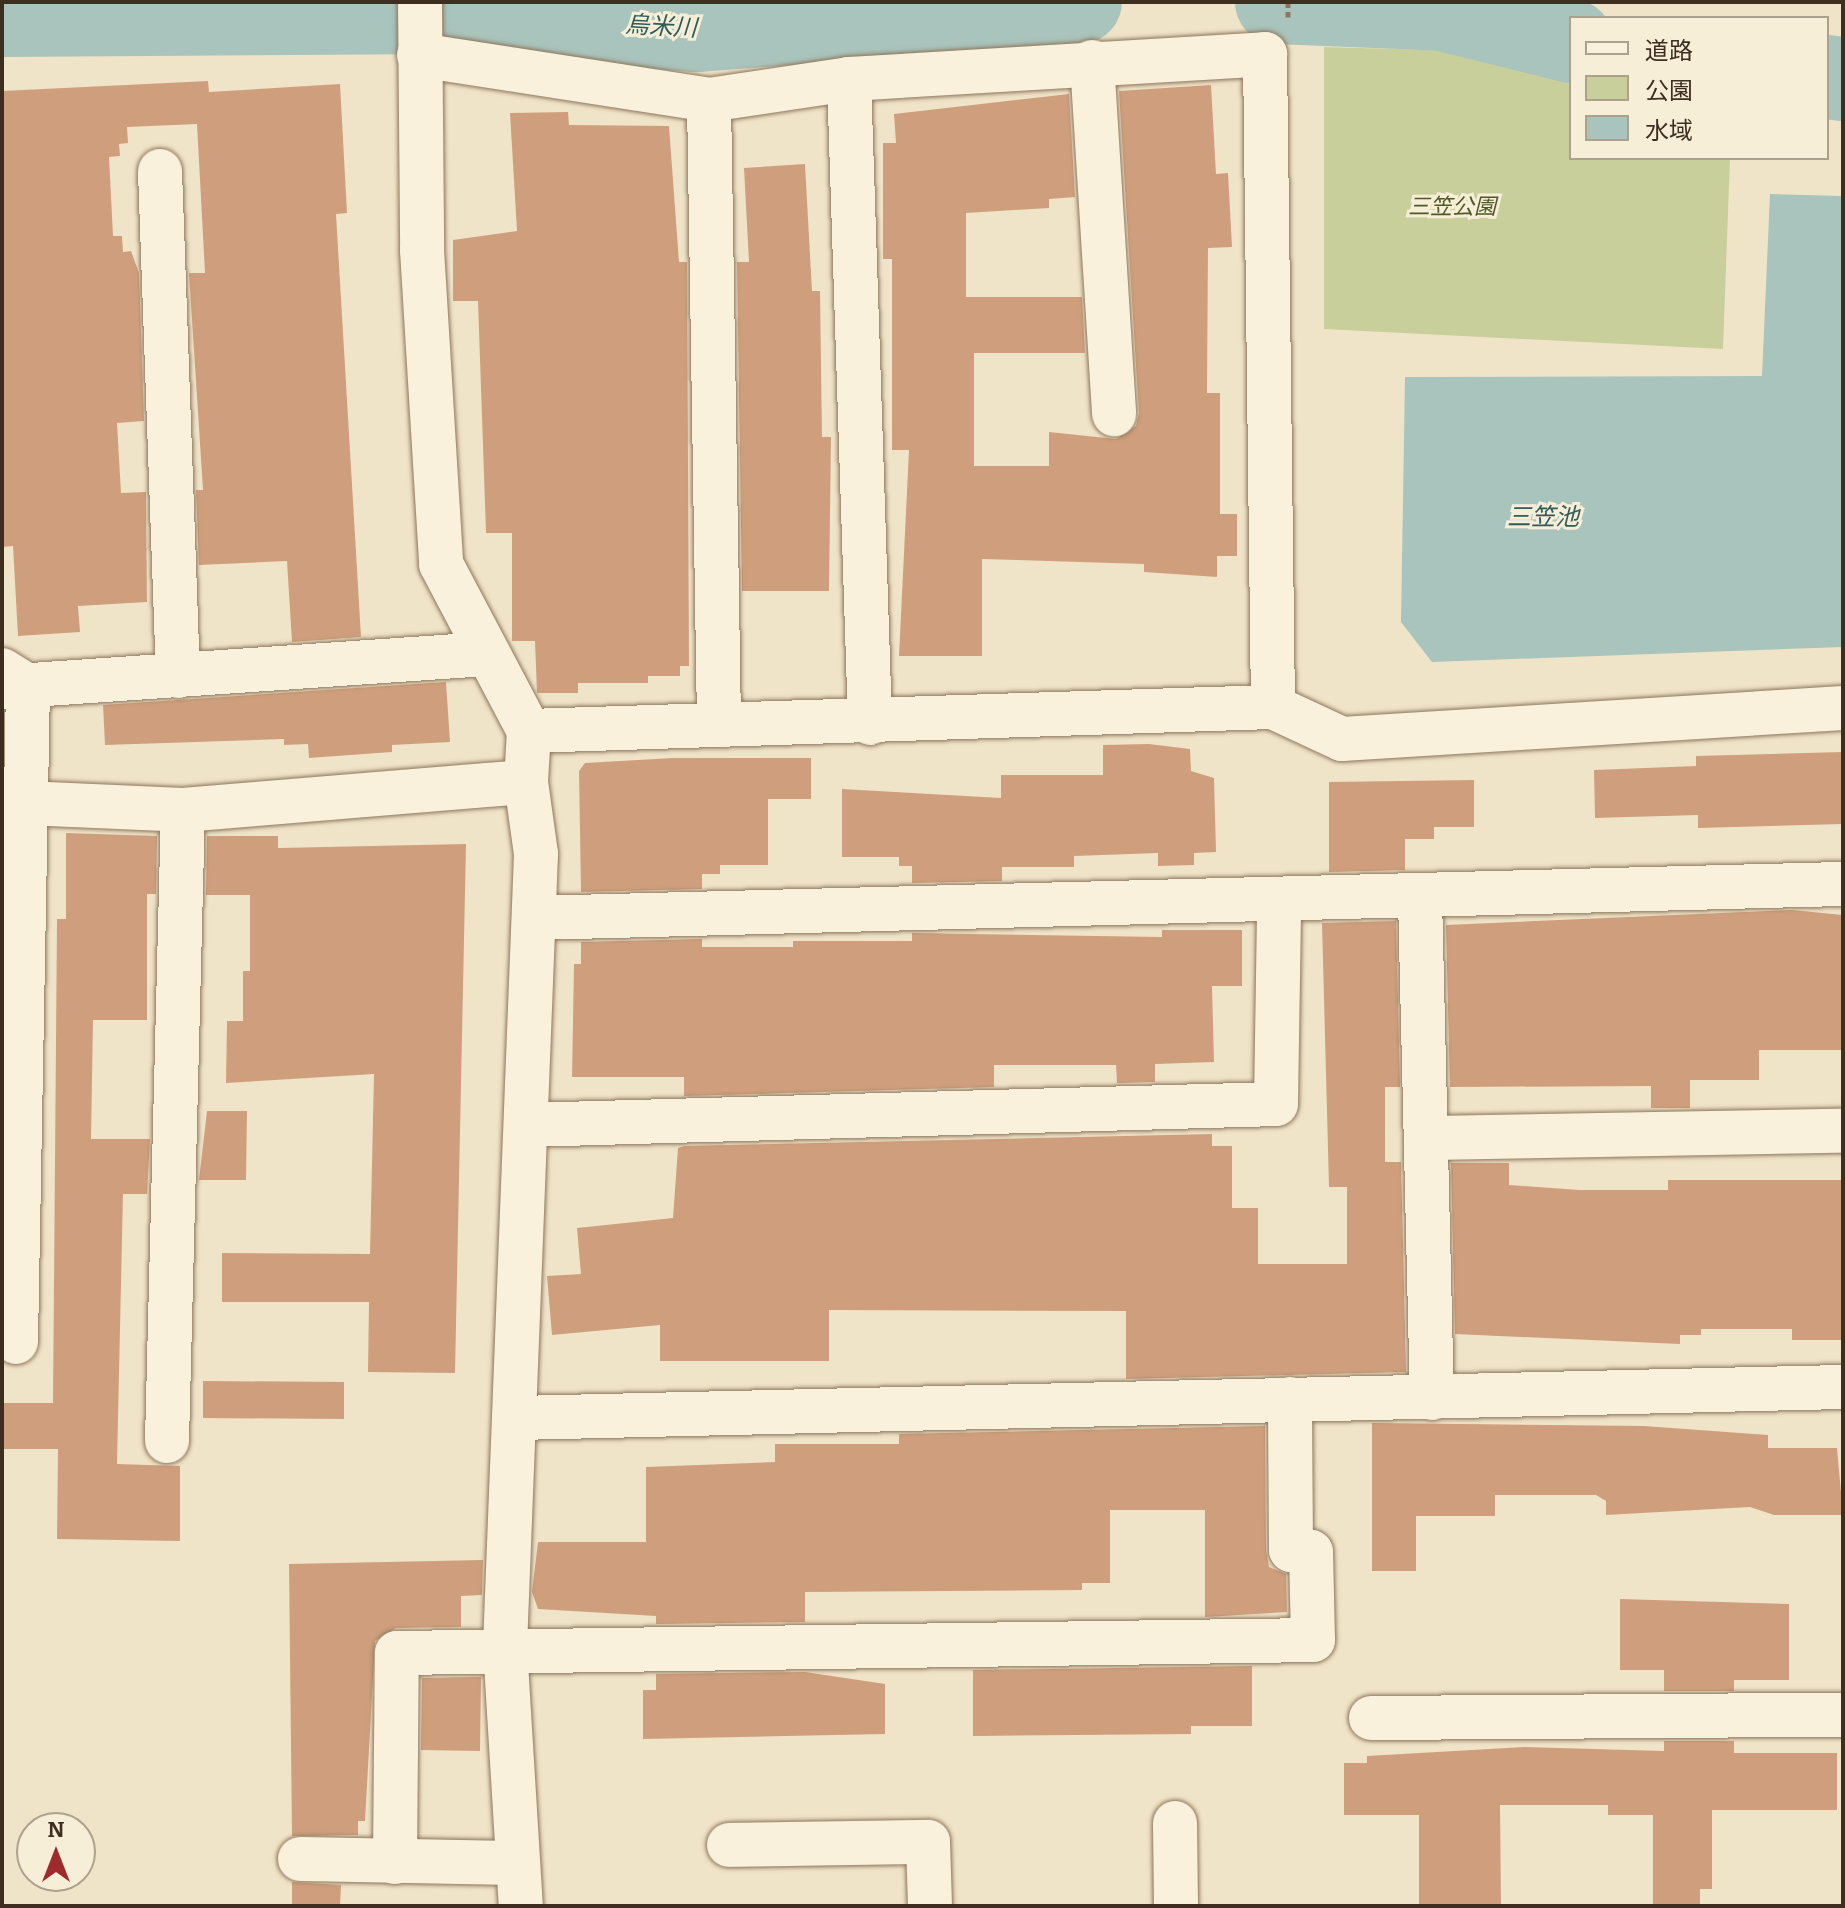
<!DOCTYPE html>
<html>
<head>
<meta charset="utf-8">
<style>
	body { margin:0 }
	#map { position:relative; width:1845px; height:1908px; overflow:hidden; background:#f0e4c8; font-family:Bitter,"Noto Sans JP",serif }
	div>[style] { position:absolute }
	.green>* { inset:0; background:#c9cf9b }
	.water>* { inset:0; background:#a9c4bc }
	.river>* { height:84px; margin:-42px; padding:0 42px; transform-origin:42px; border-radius:42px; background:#a9c4bc }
	.building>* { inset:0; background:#cf9f7d }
	.path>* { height:5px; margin-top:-2.5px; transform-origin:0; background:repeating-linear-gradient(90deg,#8d765c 0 6px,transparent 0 10px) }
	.roads { filter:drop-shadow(0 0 2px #8d765c) drop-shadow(0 0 2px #8d765c) }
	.street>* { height:44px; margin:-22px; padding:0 22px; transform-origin:22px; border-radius:22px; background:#faf1dc }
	span { translate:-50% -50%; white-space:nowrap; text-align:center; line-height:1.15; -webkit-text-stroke:6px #f7eed8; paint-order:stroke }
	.park-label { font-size:22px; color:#4d5a26; font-style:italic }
	.water-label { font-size:24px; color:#2f5d5a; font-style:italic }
	.frame { position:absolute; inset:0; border:4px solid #3d2e20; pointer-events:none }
	.legend { position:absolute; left:1569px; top:16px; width:260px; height:144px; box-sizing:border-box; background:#f7eed8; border:2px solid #ada18e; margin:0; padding:10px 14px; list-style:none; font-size:24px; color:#3d2e20 }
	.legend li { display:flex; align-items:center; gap:16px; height:40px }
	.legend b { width:40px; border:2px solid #ada18e }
	.north { position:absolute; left:16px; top:1812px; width:80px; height:80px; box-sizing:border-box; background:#f7eed8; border:2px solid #ada18e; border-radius:50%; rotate:0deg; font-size:22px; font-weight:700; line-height:32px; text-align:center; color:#3d2e20 }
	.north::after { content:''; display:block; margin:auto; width:28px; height:36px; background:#9e2a2b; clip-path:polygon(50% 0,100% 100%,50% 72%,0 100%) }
</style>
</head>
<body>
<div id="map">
	<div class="green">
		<div style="clip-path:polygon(1324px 47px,1468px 51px,1571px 78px,1571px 158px,1730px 158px,1723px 349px,1324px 329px)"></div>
	</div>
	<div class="water">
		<div style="clip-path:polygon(1770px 194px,1843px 196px,1843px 647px,1432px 662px,1401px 622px,1405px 377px,1762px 376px)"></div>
	</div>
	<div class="river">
		<div style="left:1277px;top:2px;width:165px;rotate:2.4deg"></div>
		<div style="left:1442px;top:9px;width:133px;rotate:13.9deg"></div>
		<div style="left:2px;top:15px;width:446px;rotate:-0.4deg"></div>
		<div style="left:448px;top:12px;width:249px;rotate:4.2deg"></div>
		<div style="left:696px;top:30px;width:385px;rotate:-4.2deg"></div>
		<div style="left:1827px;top:77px;width:16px;rotate:7deg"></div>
	</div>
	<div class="building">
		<div style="clip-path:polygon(208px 81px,209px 92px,340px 84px,347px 213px,336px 214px,361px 637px,292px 642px,287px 561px,199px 565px,196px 490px,203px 490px,189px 273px,205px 273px,197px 124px,127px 127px,128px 143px,119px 144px,120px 156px,109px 157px,113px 236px,122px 236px,123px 252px,131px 251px,139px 273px,144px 421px,117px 423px,121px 493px,146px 492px,147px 602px,78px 606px,80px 632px,18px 636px,13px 546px,2px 547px,2px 91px)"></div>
		<div style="clip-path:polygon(1211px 85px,1216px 174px,1228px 173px,1232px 247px,1208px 248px,1207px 393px,1220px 393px,1220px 514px,1237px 514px,1237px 556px,1217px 556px,1217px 577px,1144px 572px,1144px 564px,982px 559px,982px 656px,899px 656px,909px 450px,892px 450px,892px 259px,883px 259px,883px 143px,896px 143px,894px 114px,1069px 94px,1075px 197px,1049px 199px,1049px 208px,966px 213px,966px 297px,1082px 297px,1085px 353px,974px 353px,974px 466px,1049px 466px,1049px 432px,1116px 439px,1136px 426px,1139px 413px,1119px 91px)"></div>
		<div style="clip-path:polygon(568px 112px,569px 125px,669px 126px,679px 262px,687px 262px,689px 666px,680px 666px,680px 676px,648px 676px,648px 683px,578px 683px,578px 693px,537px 693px,535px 641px,512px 641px,512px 533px,486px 533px,478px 301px,453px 301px,453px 240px,517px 231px,510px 113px)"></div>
		<div style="clip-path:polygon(805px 164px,812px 291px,820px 291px,822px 437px,831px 437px,829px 591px,742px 591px,737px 262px,749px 262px,744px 168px)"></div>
		<div style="clip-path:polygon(446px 682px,450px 742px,392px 745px,392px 752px,309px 758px,308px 744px,284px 745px,284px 739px,105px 745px,103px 705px)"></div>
		<div style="clip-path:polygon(1149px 744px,1190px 749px,1191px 771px,1214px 778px,1216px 852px,1194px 853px,1194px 865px,1158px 866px,1158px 853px,1074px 856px,1074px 867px,1002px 867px,1002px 881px,912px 883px,912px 866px,899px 866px,899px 857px,842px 857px,842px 789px,1001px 798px,1001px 775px,1103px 775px,1103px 745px)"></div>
		<div style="clip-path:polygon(1843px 752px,1843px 824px,1698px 828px,1698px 815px,1595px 818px,1594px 770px,1696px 766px,1696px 756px)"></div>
		<div style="clip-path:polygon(673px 758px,811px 758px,811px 799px,768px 799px,768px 865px,720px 865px,720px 874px,702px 874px,702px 889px,581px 892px,579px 771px,585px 763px)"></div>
		<div style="clip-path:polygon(1474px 780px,1474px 827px,1434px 827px,1434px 839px,1405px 839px,1405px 870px,1329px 872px,1329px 782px)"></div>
		<div style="clip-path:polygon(66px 833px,157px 836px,156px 894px,147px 894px,147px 1020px,93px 1020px,91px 1139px,150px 1139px,147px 1194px,123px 1194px,117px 1464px,180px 1466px,180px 1541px,57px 1539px,58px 1449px,2px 1449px,2px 1403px,53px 1403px,57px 919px,66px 919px)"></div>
		<div style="clip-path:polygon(207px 836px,278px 836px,278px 848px,466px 844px,455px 1373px,368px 1372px,369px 1302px,222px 1302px,222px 1253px,370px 1254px,374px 1074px,226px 1083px,227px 1021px,243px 1021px,243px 971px,250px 971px,250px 895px,206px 895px)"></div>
		<div style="clip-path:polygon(1792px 910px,1843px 915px,1843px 1050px,1759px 1050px,1759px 1080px,1690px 1080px,1690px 1108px,1651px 1108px,1651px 1086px,1450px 1087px,1446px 925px)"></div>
		<div style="clip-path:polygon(1396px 921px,1400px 1087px,1385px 1087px,1385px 1162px,1401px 1162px,1406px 1372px,1126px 1379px,1126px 1311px,829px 1310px,829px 1361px,660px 1361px,660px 1325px,552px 1335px,547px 1276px,581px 1274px,577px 1228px,673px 1218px,678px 1148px,684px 1146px,1212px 1134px,1212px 1146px,1232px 1146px,1232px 1208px,1258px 1208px,1258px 1264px,1347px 1264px,1347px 1187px,1329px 1187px,1322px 923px)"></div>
		<div style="clip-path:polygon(1162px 930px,1242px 930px,1242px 986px,1212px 986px,1214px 1062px,1155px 1064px,1155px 1082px,1117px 1083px,1116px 1065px,994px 1065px,994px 1087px,684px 1096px,684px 1077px,572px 1077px,574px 964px,581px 964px,581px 942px,702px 939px,702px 947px,793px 947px,793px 941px,912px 941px,912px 933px,1162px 937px)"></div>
		<div style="clip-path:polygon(207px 1111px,247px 1111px,246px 1180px,199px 1180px)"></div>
		<div style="clip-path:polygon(1451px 1163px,1509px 1163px,1509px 1185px,1579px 1190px,1668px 1190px,1668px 1180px,1843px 1180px,1843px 1340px,1792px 1340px,1792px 1329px,1701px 1329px,1701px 1335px,1680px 1335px,1680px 1344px,1455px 1334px)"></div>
		<div style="clip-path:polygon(203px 1381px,344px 1382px,344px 1419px,203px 1418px)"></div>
		<div style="clip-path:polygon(1372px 1423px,1644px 1426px,1768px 1435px,1768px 1448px,1837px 1448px,1843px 1515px,1774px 1515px,1750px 1507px,1606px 1515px,1606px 1501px,1596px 1495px,1495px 1495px,1495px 1516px,1416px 1516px,1416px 1571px,1372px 1571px)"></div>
		<div style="clip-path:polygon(1265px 1426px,1266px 1550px,1269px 1567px,1286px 1574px,1287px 1612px,1205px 1617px,1205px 1510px,1110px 1510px,1110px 1583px,1082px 1583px,1082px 1590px,805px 1592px,805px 1622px,656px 1624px,656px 1616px,538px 1609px,532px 1592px,538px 1542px,646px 1542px,646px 1467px,775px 1462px,775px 1444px,899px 1444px,899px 1434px)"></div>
		<div style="clip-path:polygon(483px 1560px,482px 1595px,461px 1596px,461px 1627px,396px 1628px,375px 1641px,365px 1821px,358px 1821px,358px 1835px,292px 1836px,289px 1564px)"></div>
		<div style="clip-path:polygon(1620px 1599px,1789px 1604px,1789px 1680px,1734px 1680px,1734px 1691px,1664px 1691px,1664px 1670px,1620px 1670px)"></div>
		<div style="clip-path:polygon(1252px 1666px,1252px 1726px,1191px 1726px,1191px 1734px,973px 1736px,973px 1670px)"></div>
		<div style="clip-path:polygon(805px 1672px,885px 1684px,885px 1734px,643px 1739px,643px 1690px,656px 1690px,656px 1674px)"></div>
		<div style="clip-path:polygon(481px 1677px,480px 1751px,421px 1750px,422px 1678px)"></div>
		<div style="clip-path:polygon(1664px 1741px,1734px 1741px,1734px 1753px,1837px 1753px,1837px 1810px,1712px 1810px,1712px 1889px,1700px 1889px,1700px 1906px,1653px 1906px,1653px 1815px,1608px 1815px,1608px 1805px,1500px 1805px,1501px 1906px,1419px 1906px,1419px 1815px,1344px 1815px,1344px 1763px,1367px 1763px,1367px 1756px,1524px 1747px,1664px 1751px)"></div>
		<div style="clip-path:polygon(292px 1882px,341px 1885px,340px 1906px,292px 1906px)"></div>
	</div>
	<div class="path">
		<div style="left:1288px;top:2px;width:15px;rotate:90deg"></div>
	</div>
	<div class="roads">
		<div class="street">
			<div style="left:420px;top:2px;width:248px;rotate:89.5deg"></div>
			<div style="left:422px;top:250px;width:315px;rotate:86.5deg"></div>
			<div style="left:441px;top:564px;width:189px;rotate:62.2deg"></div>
			<div style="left:529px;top:731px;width:51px;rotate:93.4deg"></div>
			<div style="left:526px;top:782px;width:73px;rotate:82.1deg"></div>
			<div style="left:536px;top:854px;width:794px;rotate:92.24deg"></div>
			<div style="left:505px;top:1647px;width:259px;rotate:86.5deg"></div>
			<div style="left:419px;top:55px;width:293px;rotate:8.8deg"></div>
			<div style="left:709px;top:100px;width:142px;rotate:-8.5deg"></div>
			<div style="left:849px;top:79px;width:417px;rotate:-3.4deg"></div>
			<div style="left:1265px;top:54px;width:653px;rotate:89.3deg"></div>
			<div style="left:1092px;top:62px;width:353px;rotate:86.4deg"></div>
			<div style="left:849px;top:79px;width:644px;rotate:88.13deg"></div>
			<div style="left:709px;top:100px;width:625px;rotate:89.08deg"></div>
			<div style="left:160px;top:171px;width:505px;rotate:87.96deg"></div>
			<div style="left:2px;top:670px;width:31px;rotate:32deg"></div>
			<div style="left:28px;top:686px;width:656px;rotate:91.05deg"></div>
			<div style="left:2px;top:687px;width:483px;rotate:-3.9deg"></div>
			<div style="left:529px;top:731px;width:744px;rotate:-1.85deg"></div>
			<div style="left:1273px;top:707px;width:76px;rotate:24.9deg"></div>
			<div style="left:1342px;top:739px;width:502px;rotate:-3.54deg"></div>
			<div style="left:2px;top:802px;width:181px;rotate:2.5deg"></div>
			<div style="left:183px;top:810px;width:344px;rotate:-4.7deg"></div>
			<div style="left:1420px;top:898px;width:500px;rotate:88.63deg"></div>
			<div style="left:534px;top:918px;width:1309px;rotate:-1.49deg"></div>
			<div style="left:526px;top:1125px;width:750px;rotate:-1.6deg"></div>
			<div style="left:1276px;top:1104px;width:202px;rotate:-89.1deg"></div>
			<div style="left:1426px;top:1138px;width:417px;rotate:-1deg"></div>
			<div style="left:517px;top:1418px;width:1326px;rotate:-1.34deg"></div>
			<div style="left:167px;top:1441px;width:631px;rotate:-88.55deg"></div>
			<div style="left:1371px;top:1718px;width:472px;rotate:-0.4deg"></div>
			<div style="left:1175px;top:1823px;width:83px;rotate:89.3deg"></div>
			<div style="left:729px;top:1845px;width:199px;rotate:-0.9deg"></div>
			<div style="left:928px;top:1842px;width:64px;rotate:88.2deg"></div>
			<div style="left:300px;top:1859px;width:216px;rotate:1.1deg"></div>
			<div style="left:395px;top:1862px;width:209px;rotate:-89.5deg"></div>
			<div style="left:397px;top:1653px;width:916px;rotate:-0.81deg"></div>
			<div style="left:1313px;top:1640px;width:88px;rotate:-91.3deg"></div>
			<div style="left:1311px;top:1552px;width:20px;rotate:-174deg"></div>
			<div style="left:1291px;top:1550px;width:151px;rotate:-90.4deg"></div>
		</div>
	</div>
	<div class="park-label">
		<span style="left:1452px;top:207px">三笠公園</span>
	</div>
	<div class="water-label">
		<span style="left:661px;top:27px;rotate:3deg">烏米川</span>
		<span style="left:1543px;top:518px">三笠池</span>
	</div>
	<div class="frame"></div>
	<ul class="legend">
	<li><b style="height:10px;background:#faf1dc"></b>道路</li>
	<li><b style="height:22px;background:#c9cf9b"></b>公園</li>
	<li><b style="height:22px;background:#a9c4bc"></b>水域</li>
	</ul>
	<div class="north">N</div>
</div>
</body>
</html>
